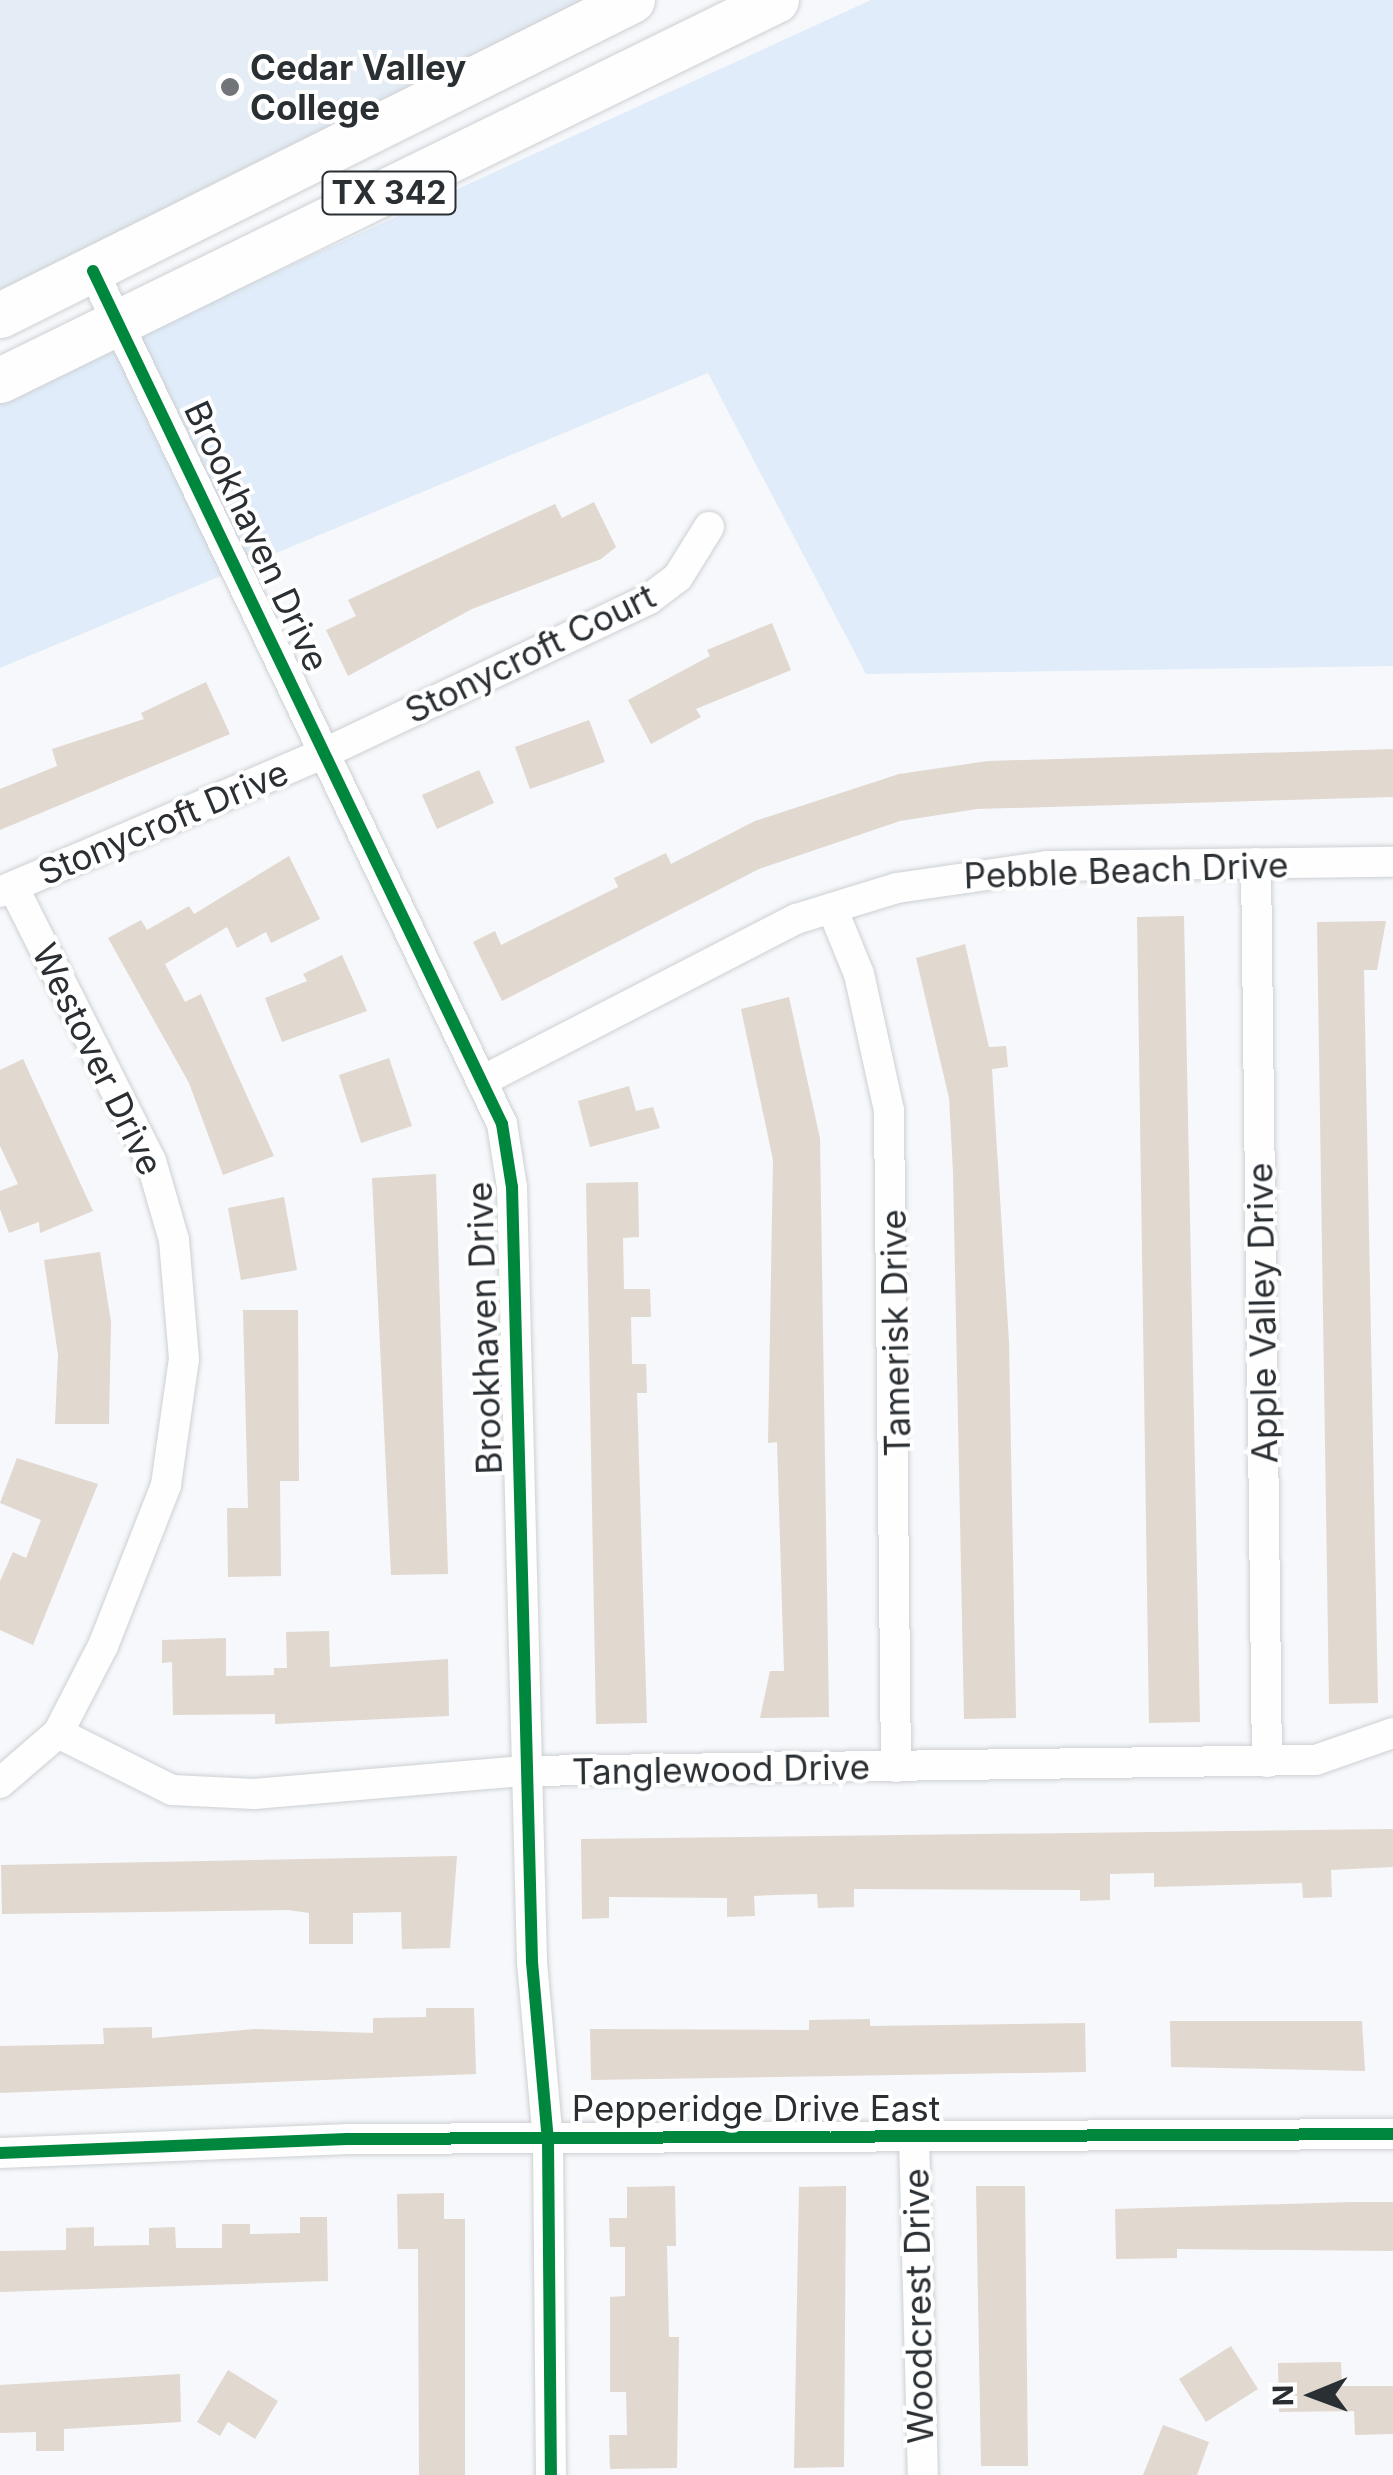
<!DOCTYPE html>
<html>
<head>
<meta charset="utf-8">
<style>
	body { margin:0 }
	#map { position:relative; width:1393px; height:2475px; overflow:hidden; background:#f6f8fb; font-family:Inter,sans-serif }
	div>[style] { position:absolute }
	.built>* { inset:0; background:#e4ecf5 }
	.green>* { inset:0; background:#e0ecf9 }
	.building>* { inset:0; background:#e1d8d0 }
	.roads { filter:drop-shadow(0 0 2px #cdd0d3) drop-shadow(0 0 2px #cdd0d3) }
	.minor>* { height:30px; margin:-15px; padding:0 15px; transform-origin:15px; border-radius:15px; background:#fefefe }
	.primary>* { height:45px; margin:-22.5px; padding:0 22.5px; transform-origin:22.5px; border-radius:22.5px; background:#fefefe }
	.cycleway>* { height:12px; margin:-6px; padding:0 6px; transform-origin:6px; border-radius:6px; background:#00873e }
	.dots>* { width:28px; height:28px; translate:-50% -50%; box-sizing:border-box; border:5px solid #fff; border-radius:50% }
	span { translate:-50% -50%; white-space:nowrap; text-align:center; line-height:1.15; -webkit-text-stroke:8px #fff; paint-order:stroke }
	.shield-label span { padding:2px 8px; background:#fff; border:2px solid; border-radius:8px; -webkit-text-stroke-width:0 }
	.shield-label { font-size:32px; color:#2a2f33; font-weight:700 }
	.poi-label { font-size:35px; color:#2a2f33; font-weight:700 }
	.left { translate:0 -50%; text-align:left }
	.street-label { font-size:35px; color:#2a2f33 }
	.north { position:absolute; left:1263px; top:2345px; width:100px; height:100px; -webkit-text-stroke:8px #fff; paint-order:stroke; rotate:269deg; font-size:28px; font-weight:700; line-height:40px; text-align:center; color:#2a2f33 }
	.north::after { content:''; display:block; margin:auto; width:35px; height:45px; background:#2a2f33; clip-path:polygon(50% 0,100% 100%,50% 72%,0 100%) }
</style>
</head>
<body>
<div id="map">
	<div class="built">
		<div style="clip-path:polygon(0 0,632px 0,0 306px)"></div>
	</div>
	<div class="green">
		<div style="clip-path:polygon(871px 0,1393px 0,1393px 666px,866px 674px,708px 373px,0 668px,0 398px)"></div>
	</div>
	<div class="building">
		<div style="clip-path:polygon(594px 502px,616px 547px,601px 559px,472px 609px,348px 676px,326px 630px,356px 616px,348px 600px,555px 504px,562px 518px)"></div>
		<div style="clip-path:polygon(772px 623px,791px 670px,696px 709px,701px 717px,651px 744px,628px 700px,710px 656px,707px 650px)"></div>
		<div style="clip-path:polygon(206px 682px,230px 734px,0 830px,0 789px,57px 766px,52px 749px,144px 719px,141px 713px)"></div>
		<div style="clip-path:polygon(589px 720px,605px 762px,530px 789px,515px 747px)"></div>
		<div style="clip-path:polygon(1393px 749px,1393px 797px,977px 809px,900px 821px,759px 869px,502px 1001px,473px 942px,495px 931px,501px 945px,618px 887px,614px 878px,666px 853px,671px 864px,755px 821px,899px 774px,988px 761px)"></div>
		<div style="clip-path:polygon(479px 770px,494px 803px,437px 829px,422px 795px)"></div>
		<div style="clip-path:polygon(289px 856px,320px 919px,271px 943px,266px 932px,237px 948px,227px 927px,165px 964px,185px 1002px,201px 994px,274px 1156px,223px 1175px,189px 1083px,108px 938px,141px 920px,147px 930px,189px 906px,194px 914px)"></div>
		<div style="clip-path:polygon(1184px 916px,1200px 1722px,1149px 1723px,1137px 917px)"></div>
		<div style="clip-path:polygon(1386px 921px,1377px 970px,1364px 970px,1378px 1703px,1329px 1704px,1317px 922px)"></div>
		<div style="clip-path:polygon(965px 944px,989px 1047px,1006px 1046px,1008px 1067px,992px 1069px,1009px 1342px,1016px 1718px,964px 1719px,953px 1172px,949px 1098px,916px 958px)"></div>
		<div style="clip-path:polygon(342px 955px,367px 1011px,282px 1042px,265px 998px,307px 981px,303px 974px)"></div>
		<div style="clip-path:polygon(789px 997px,820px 1138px,829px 1717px,760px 1718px,770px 1671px,784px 1671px,777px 1442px,768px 1443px,773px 1160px,741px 1009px)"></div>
		<div style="clip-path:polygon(389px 1058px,412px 1126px,361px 1143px,339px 1075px)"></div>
		<div style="clip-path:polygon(23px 1059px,93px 1211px,40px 1233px,39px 1222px,9px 1233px,0 1209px,0 1191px,18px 1184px,0 1146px,0 1070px)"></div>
		<div style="clip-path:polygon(629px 1086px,636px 1111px,653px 1107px,660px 1128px,590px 1147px,578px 1101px)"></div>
		<div style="clip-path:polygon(436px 1174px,448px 1574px,391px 1575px,372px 1178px)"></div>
		<div style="clip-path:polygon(638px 1182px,639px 1237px,623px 1238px,624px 1289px,650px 1289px,651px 1317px,631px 1317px,632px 1364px,646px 1364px,647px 1393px,637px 1393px,647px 1723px,596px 1724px,586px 1183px)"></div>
		<div style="clip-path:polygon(284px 1197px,297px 1270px,241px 1280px,228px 1208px)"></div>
		<div style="clip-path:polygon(100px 1252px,111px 1322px,109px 1424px,55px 1424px,58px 1355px,44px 1260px)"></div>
		<div style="clip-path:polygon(243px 1310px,298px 1310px,299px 1481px,280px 1481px,281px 1576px,228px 1577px,227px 1508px,248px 1508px)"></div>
		<div style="clip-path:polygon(17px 1458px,98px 1484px,33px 1645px,0 1630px,0 1581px,13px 1552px,26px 1558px,41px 1520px,0 1503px)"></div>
		<div style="clip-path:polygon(329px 1631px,330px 1667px,448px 1659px,449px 1716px,275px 1724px,275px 1714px,173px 1715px,172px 1662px,162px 1663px,162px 1640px,226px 1638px,226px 1676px,274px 1675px,274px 1668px,287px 1668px,286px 1632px)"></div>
		<div style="clip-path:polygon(1393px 1829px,1393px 1867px,1331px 1870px,1332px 1897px,1303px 1898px,1302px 1883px,1154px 1887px,1154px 1873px,1110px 1874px,1110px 1900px,1080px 1901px,1080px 1890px,854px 1889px,854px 1907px,818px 1908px,817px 1894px,775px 1895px,754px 1896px,755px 1916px,727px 1917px,727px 1898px,609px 1897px,609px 1918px,582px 1919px,581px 1839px)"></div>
		<div style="clip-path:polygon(457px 1856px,450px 1948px,402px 1949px,401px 1912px,353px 1913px,353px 1944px,309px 1944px,309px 1913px,288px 1910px,2px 1914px,1px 1865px)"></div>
		<div style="clip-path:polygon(426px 2008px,474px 2008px,476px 2074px,0 2093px,0 2046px,104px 2044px,103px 2028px,152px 2027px,152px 2038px,255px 2029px,373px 2033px,373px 2018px,426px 2017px)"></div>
		<div style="clip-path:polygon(870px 2019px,870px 2026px,1085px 2023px,1086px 2072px,591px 2080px,590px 2029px,809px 2030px,809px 2020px)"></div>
		<div style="clip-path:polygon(1170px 2021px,1362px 2021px,1365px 2071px,1171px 2067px)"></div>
		<div style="clip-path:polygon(675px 2186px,676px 2246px,667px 2246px,669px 2337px,679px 2337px,677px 2468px,610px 2469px,609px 2435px,627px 2435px,626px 2392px,610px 2392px,610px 2297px,625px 2296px,625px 2247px,610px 2247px,609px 2218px,627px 2218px,627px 2187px)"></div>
		<div style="clip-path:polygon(846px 2186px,844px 2467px,794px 2468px,799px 2187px)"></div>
		<div style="clip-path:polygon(976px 2186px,1025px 2186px,1028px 2466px,981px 2466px)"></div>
		<div style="clip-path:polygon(444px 2193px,444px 2219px,465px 2219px,465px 2475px,419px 2475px,418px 2249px,398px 2249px,397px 2194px)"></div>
		<div style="clip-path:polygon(1352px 2202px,1393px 2202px,1393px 2251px,1177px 2249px,1177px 2258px,1116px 2259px,1115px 2209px)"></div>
		<div style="clip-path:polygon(300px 2217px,327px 2217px,328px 2281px,0 2292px,0 2251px,66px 2250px,66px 2228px,94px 2227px,94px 2246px,149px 2245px,149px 2228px,175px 2227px,176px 2248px,222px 2248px,222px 2224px,250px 2224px,250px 2234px,300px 2233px)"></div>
		<div style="clip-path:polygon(1231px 2346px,1258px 2389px,1206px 2422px,1179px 2379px)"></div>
		<div style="clip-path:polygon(1341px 2362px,1342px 2386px,1393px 2386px,1393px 2434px,1355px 2435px,1354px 2411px,1279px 2412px,1278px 2363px)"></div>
		<div style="clip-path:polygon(228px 2370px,278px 2401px,255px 2439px,228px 2422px,220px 2436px,197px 2422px)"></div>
		<div style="clip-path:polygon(180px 2374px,181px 2422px,64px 2429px,64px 2451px,36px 2451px,36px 2432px,0 2433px,0 2385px)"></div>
		<div style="clip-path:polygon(1163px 2425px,1209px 2442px,1197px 2475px,1143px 2475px)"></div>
	</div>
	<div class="roads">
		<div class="minor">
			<div style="left:93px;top:271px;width:946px;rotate:64.38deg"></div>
			<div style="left:502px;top:1124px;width:64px;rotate:81deg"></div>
			<div style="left:512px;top:1187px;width:775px;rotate:88.52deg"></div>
			<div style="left:532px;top:1962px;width:179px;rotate:84.9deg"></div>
			<div style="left:548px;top:2140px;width:335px;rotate:89.5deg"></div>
			<div style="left:1256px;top:863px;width:899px;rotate:89.3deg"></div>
			<div style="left:0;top:892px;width:356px;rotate:-23.2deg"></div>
			<div style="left:327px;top:752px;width:357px;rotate:-25.4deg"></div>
			<div style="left:649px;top:599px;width:36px;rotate:-37deg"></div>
			<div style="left:678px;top:577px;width:59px;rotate:-58.2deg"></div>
			<div style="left:832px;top:908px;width:71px;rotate:67.8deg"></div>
			<div style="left:859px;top:974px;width:140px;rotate:77.6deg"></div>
			<div style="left:889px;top:1111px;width:656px;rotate:89.39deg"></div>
			<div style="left:484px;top:1080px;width:351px;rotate:-27.3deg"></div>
			<div style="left:796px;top:919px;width:106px;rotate:-17.1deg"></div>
			<div style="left:897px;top:888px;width:152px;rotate:-8.3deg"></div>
			<div style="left:1047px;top:866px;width:346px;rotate:-0.7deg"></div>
			<div style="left:58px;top:1733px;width:127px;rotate:26.6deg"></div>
			<div style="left:172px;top:1790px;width:82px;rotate:2.8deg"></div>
			<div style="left:254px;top:1794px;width:271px;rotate:-4.9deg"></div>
			<div style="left:524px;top:1771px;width:792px;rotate:-0.8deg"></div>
			<div style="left:1316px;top:1760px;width:82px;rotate:-19.3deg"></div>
			<div style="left:0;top:1783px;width:77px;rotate:-40.8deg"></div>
			<div style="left:58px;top:1733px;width:98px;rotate:-62.7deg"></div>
			<div style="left:103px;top:1646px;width:173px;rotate:-68.6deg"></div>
			<div style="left:166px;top:1485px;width:127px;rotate:-81.9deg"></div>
			<div style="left:184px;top:1359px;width:119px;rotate:-94.8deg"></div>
			<div style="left:174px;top:1240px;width:82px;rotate:-106.2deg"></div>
			<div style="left:151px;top:1161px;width:307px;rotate:-116.7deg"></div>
			<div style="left:914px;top:2137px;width:338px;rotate:88.5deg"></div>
			<div style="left:0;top:2153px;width:347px;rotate:-2.3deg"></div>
			<div style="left:347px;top:2139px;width:1046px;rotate:-0.27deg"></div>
		</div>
		<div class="primary">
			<div style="left:0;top:315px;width:706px;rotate:-26.49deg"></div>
			<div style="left:0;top:380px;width:864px;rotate:-26.09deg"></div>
		</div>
	</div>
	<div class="cycleway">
		<div style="left:93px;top:271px;width:946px;rotate:64.38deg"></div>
		<div style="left:502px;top:1124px;width:64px;rotate:81deg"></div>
		<div style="left:512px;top:1187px;width:775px;rotate:88.52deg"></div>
		<div style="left:532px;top:1962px;width:179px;rotate:84.9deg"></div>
		<div style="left:548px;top:2140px;width:335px;rotate:89.5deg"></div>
		<div style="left:0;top:2153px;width:347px;rotate:-2.3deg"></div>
		<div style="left:347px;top:2139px;width:1046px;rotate:-0.27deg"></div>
	</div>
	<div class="dots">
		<div style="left:230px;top:87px;background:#717579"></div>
	</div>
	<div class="shield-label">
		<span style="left:389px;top:193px">TX 342</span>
	</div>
	<div class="poi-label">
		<span class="left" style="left:250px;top:87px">Cedar Valley<br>College</span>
	</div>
	<div class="street-label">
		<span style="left:257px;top:536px;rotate:65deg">Brookhaven Drive</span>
		<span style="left:530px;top:653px;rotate:-26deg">Stonycroft Court</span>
		<span style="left:163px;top:822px;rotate:-23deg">Stonycroft Drive</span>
		<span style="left:1126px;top:870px;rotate:-2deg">Pebble Beach Drive</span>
		<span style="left:98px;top:1059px;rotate:64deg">Westover Drive</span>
		<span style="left:1262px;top:1313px;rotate:-91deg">Apple Valley Drive</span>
		<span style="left:484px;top:1328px;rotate:-92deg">Brookhaven Drive</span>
		<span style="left:895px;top:1333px;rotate:-91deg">Tamerisk Drive</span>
		<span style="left:721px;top:1769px;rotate:-1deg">Tanglewood Drive</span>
		<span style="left:756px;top:2108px">Pepperidge Drive East</span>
		<span style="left:918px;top:2306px;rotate:-91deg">Woodcrest Drive</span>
	</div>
	<div class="north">N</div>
</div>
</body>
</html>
